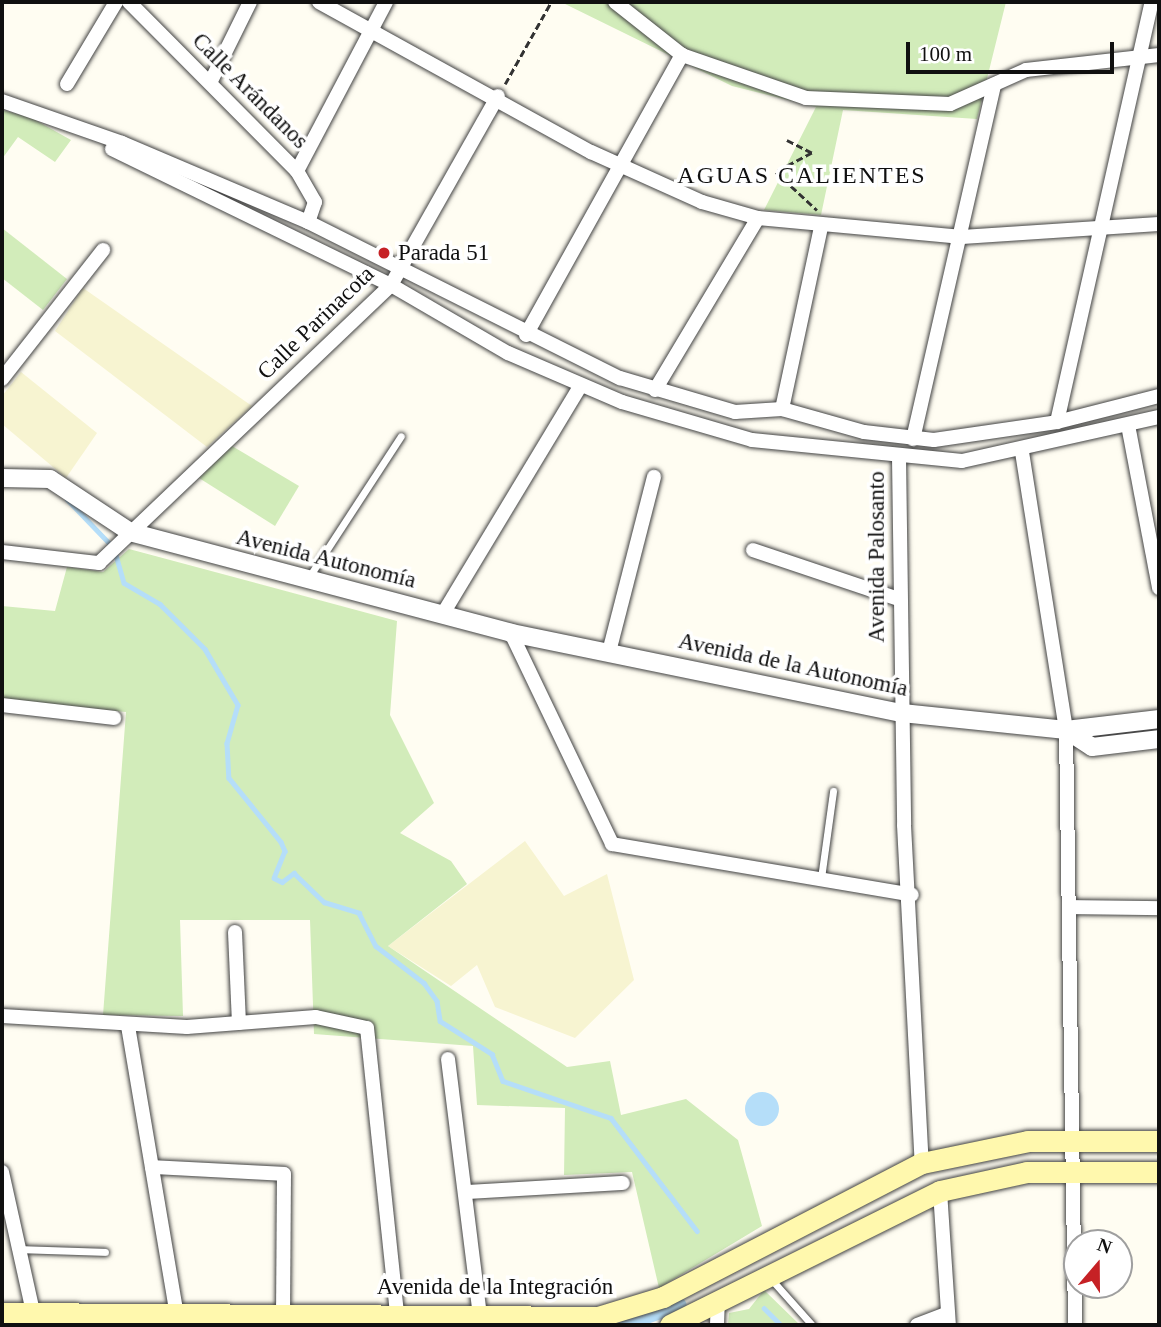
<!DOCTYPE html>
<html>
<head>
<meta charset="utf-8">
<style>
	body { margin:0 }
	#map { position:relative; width:1161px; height:1327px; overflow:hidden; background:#fffdf2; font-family:"Times New Roman",serif }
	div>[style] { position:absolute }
	.farmland>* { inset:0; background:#f7f4d1 }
	.green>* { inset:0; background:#d2ecba }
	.water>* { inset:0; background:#b5def9 }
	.round { border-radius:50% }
	.stream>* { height:4.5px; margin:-2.25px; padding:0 2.25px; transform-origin:2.25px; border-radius:2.25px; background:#b5def9 }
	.canal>* { height:14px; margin:-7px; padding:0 7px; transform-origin:7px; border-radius:7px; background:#b5def9 }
	.path>* { height:2.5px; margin-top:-1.25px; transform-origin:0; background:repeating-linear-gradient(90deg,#323232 0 7px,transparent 0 10.5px) }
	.roads { filter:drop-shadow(0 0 2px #434343) drop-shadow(0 0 2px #434343) }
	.service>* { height:7px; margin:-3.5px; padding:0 3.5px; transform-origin:3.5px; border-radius:3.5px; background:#fff }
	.minor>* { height:14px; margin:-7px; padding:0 7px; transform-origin:7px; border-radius:7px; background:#fff }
	.tertiary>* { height:18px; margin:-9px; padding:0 9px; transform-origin:9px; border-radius:9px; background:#fff }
	.secondary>* { height:21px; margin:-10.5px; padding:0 10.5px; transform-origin:10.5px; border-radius:10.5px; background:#fff8ad }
	.dots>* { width:19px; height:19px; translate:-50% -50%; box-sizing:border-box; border:4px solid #fff; border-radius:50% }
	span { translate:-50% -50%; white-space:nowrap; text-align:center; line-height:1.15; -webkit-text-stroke:7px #fff; paint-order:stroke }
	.street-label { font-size:23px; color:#101010 }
	.poi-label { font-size:23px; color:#101010 }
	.left { translate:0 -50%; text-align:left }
	.neighbourhood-label { font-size:24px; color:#101010; letter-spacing:2px }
	.frame { position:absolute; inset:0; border:4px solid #101010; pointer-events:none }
	.north { position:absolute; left:1063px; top:1229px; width:70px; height:70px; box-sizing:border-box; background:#fff; border:2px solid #9f9f9f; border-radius:50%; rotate:20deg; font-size:19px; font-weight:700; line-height:28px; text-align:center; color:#101010 }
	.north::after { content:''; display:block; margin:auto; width:24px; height:32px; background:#c62125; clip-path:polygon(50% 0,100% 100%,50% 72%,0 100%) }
	.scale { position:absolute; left:906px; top:42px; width:208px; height:32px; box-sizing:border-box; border:4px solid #101010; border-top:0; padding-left:9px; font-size:21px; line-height:24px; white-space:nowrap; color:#101010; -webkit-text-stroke:5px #fff; paint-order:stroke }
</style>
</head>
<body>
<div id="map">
	<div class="farmland">
		<div style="clip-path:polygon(83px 288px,252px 406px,207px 447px,55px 331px)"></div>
		<div style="clip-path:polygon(21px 372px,97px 433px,66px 478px,2px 424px,2px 396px)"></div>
		<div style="clip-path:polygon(525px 841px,564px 896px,607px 874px,634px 980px,575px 1038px,495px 1007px,477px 965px,451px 986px,388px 946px)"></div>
	</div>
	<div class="green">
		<div style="clip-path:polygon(561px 2px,1006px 2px,977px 119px,843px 110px,821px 215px,764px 210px,816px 107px,732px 86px)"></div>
		<div style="clip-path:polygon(2px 110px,30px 117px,71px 140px,55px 162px,18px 137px,2px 159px)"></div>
		<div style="clip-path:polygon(2px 228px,67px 279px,43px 310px,2px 278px)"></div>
		<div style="clip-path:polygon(232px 446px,299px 486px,275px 526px,199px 478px)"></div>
		<div style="clip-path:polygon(129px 549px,397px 621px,390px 715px,434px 803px,400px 833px,451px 861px,467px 884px,388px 946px,567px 1067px,610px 1061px,621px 1115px,686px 1099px,738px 1140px,762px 1226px,659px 1288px,632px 1172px,564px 1175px,565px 1108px,477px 1105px,473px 1046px,314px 1034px,310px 920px,180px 920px,183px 1016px,103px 1015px,126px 712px,2px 700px,2px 606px,55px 611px,67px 567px,103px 572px)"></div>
		<div style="clip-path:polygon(764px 1290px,800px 1325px,728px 1325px,729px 1313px,749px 1309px)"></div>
	</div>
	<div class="water">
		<div class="round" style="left:745px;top:1092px;width:34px;height:34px"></div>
	</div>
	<div class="stream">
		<div style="left:67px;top:499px;width:68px;rotate:46.2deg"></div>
		<div style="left:114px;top:548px;width:36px;rotate:74deg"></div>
		<div style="left:124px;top:583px;width:42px;rotate:30.3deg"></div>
		<div style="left:160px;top:604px;width:64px;rotate:45deg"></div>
		<div style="left:205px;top:649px;width:65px;rotate:59.5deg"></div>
		<div style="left:238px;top:705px;width:40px;rotate:106deg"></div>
		<div style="left:227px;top:743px;width:35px;rotate:87deg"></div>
		<div style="left:229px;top:778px;width:82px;rotate:50.9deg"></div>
		<div style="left:281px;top:842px;width:10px;rotate:66deg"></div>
		<div style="left:285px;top:851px;width:29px;rotate:112deg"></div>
		<div style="left:274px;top:878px;width:9px;rotate:27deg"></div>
		<div style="left:282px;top:882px;width:15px;rotate:-37deg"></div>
		<div style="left:294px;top:873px;width:42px;rotate:44deg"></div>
		<div style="left:324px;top:902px;width:37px;rotate:17deg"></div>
		<div style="left:359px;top:913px;width:37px;rotate:63deg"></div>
		<div style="left:376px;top:946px;width:61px;rotate:37.6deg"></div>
		<div style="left:424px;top:983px;width:22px;rotate:54deg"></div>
		<div style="left:437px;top:1001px;width:20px;rotate:81deg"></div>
		<div style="left:440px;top:1021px;width:62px;rotate:32.4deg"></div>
		<div style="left:492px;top:1054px;width:29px;rotate:68deg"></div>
		<div style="left:503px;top:1081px;width:114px;rotate:18.9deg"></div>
		<div style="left:611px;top:1118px;width:142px;rotate:52.7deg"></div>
		<div style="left:764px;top:1308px;width:24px;rotate:45deg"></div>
	</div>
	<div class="canal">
		<div style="left:624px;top:1325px;width:59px;rotate:-19.7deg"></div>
	</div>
	<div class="path">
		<div style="left:505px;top:84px;width:94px;rotate:-60.7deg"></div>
		<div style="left:787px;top:140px;width:28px;rotate:27deg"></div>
		<div style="left:812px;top:153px;width:41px;rotate:152.2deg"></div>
		<div style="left:776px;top:172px;width:56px;rotate:42.8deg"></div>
	</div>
	<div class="roads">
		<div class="service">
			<div style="left:309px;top:577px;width:168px;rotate:-56.9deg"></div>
			<div style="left:821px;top:878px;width:88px;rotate:-82.1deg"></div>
			<div style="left:20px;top:1249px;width:85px;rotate:2deg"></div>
			<div style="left:771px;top:1279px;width:62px;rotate:48.3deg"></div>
		</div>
		<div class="minor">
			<div style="left:129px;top:2px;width:238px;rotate:45.2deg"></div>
			<div style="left:297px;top:171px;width:36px;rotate:60deg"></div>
			<div style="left:315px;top:202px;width:21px;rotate:109deg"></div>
			<div style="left:319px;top:2px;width:311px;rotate:28.9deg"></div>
			<div style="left:591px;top:152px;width:122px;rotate:24.2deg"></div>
			<div style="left:702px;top:202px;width:58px;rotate:15.9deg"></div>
			<div style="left:758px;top:218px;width:205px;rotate:5.3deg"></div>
			<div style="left:962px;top:237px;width:197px;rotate:-3.8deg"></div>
			<div style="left:615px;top:2px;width:85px;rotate:38.3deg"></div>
			<div style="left:682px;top:55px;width:131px;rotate:19.1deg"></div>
			<div style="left:806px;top:98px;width:144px;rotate:2.4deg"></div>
			<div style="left:950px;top:104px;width:83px;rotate:-24.1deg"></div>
			<div style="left:1026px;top:70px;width:134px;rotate:-6.4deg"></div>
			<div style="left:212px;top:79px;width:86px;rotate:-63.7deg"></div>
			<div style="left:67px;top:84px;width:96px;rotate:-59.1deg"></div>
			<div style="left:2px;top:101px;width:127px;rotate:19.3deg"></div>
			<div style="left:122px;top:143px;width:202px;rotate:23deg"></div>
			<div style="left:308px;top:222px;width:349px;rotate:26.6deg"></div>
			<div style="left:620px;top:378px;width:120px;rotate:16.5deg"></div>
			<div style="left:735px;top:412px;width:47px;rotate:-3.7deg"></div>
			<div style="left:782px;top:409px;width:85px;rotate:15.7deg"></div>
			<div style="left:864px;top:432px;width:70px;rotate:6.5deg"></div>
			<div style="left:934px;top:440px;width:124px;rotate:-8.3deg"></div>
			<div style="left:1057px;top:422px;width:105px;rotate:-14.3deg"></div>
			<div style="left:112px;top:149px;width:310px;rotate:26deg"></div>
			<div style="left:391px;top:285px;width:135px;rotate:30.2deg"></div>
			<div style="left:508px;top:353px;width:124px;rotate:23.3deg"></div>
			<div style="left:622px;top:402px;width:135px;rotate:16.3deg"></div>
			<div style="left:752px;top:440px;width:211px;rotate:5.7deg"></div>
			<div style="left:962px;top:461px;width:202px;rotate:-12.6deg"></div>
			<div style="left:297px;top:171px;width:191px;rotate:-62.2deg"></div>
			<div style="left:526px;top:335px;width:321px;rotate:-60.9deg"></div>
			<div style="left:2px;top:379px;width:164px;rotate:-51.9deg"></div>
			<div style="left:655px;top:390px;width:200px;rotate:-59.1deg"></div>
			<div style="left:782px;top:409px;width:186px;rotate:-77.9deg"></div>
			<div style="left:1057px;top:422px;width:431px;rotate:-77.3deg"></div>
			<div style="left:1128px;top:425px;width:166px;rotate:79.2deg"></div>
			<div style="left:913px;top:439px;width:363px;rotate:-77.1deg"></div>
			<div style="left:1022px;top:452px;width:281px;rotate:81deg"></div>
			<div style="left:1066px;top:730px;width:595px;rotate:89.13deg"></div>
			<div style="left:899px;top:457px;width:368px;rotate:89.2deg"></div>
			<div style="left:904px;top:825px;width:338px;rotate:87deg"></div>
			<div style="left:753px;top:550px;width:154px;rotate:18.6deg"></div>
			<div style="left:2px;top:552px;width:98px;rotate:6.5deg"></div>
			<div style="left:99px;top:563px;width:403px;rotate:-43.6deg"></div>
			<div style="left:391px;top:285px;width:217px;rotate:-60.5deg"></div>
			<div style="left:444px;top:612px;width:265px;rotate:-58.9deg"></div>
			<div style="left:511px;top:633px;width:234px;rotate:64.4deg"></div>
			<div style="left:612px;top:844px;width:304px;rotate:9.6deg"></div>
			<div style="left:609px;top:652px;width:181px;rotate:-75.6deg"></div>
			<div style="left:2px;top:705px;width:113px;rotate:6.6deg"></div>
			<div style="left:1071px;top:907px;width:88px;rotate:0.7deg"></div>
			<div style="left:235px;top:932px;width:91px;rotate:87.5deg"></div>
			<div style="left:2px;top:1016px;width:185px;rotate:3.4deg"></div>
			<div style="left:187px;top:1027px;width:129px;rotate:-4.4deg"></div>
			<div style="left:316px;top:1017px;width:52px;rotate:12.2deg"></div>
			<div style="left:367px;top:1028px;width:288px;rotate:84deg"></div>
			<div style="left:128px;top:1026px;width:289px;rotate:80.4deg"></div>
			<div style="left:448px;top:1059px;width:259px;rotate:82.9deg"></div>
			<div style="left:152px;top:1167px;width:132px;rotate:3deg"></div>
			<div style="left:284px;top:1174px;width:137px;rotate:90.4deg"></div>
			<div style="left:2px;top:1172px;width:157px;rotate:77.5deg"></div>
			<div style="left:940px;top:1191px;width:134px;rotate:86.2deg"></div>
			<div style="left:466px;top:1192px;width:157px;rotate:-3.3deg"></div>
			<div style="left:717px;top:1325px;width:24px;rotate:-88deg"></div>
			<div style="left:917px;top:1325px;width:33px;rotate:-21deg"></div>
		</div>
		<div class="tertiary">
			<div style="left:2px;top:478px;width:48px;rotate:1.2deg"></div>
			<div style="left:50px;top:479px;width:96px;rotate:33.5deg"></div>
			<div style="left:130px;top:532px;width:394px;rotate:14.8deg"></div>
			<div style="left:511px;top:633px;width:399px;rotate:11.6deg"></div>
			<div style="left:902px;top:713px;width:165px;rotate:5.9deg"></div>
			<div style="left:1066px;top:730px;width:94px;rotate:-6.7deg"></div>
			<div style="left:1066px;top:730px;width:31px;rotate:33deg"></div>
			<div style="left:1092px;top:747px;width:67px;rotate:-6.8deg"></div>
		</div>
		<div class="secondary">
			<div style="left:2px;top:1313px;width:596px;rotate:0.38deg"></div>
			<div style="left:598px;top:1317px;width:68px;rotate:-17.1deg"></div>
			<div style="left:663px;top:1297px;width:292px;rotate:-27.4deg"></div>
			<div style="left:922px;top:1163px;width:108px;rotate:-11.7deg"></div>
			<div style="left:1028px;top:1141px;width:131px"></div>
			<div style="left:670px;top:1325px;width:301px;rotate:-26.4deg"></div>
			<div style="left:940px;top:1191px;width:89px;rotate:-12.3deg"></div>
			<div style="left:1027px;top:1172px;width:132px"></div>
		</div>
	</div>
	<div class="dots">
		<div style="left:384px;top:253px;background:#c62125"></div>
	</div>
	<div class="street-label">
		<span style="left:250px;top:91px;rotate:45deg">Calle Arándanos</span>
		<span style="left:316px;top:323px;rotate:-44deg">Calle Parinacota</span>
		<span style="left:877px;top:557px;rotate:-90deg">Avenida Palosanto</span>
		<span style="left:326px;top:559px;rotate:14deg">Avenida Autonomía</span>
		<span style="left:793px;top:665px;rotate:12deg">Avenida de la Autonomía</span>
		<span style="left:495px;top:1287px">Avenida de la Integración</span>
	</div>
	<div class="poi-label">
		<span class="left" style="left:398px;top:253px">Parada 51</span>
	</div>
	<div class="neighbourhood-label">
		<span style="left:802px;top:176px">AGUAS CALIENTES</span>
	</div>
	<div class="frame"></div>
	<div class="north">N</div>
	<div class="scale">100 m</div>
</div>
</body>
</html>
